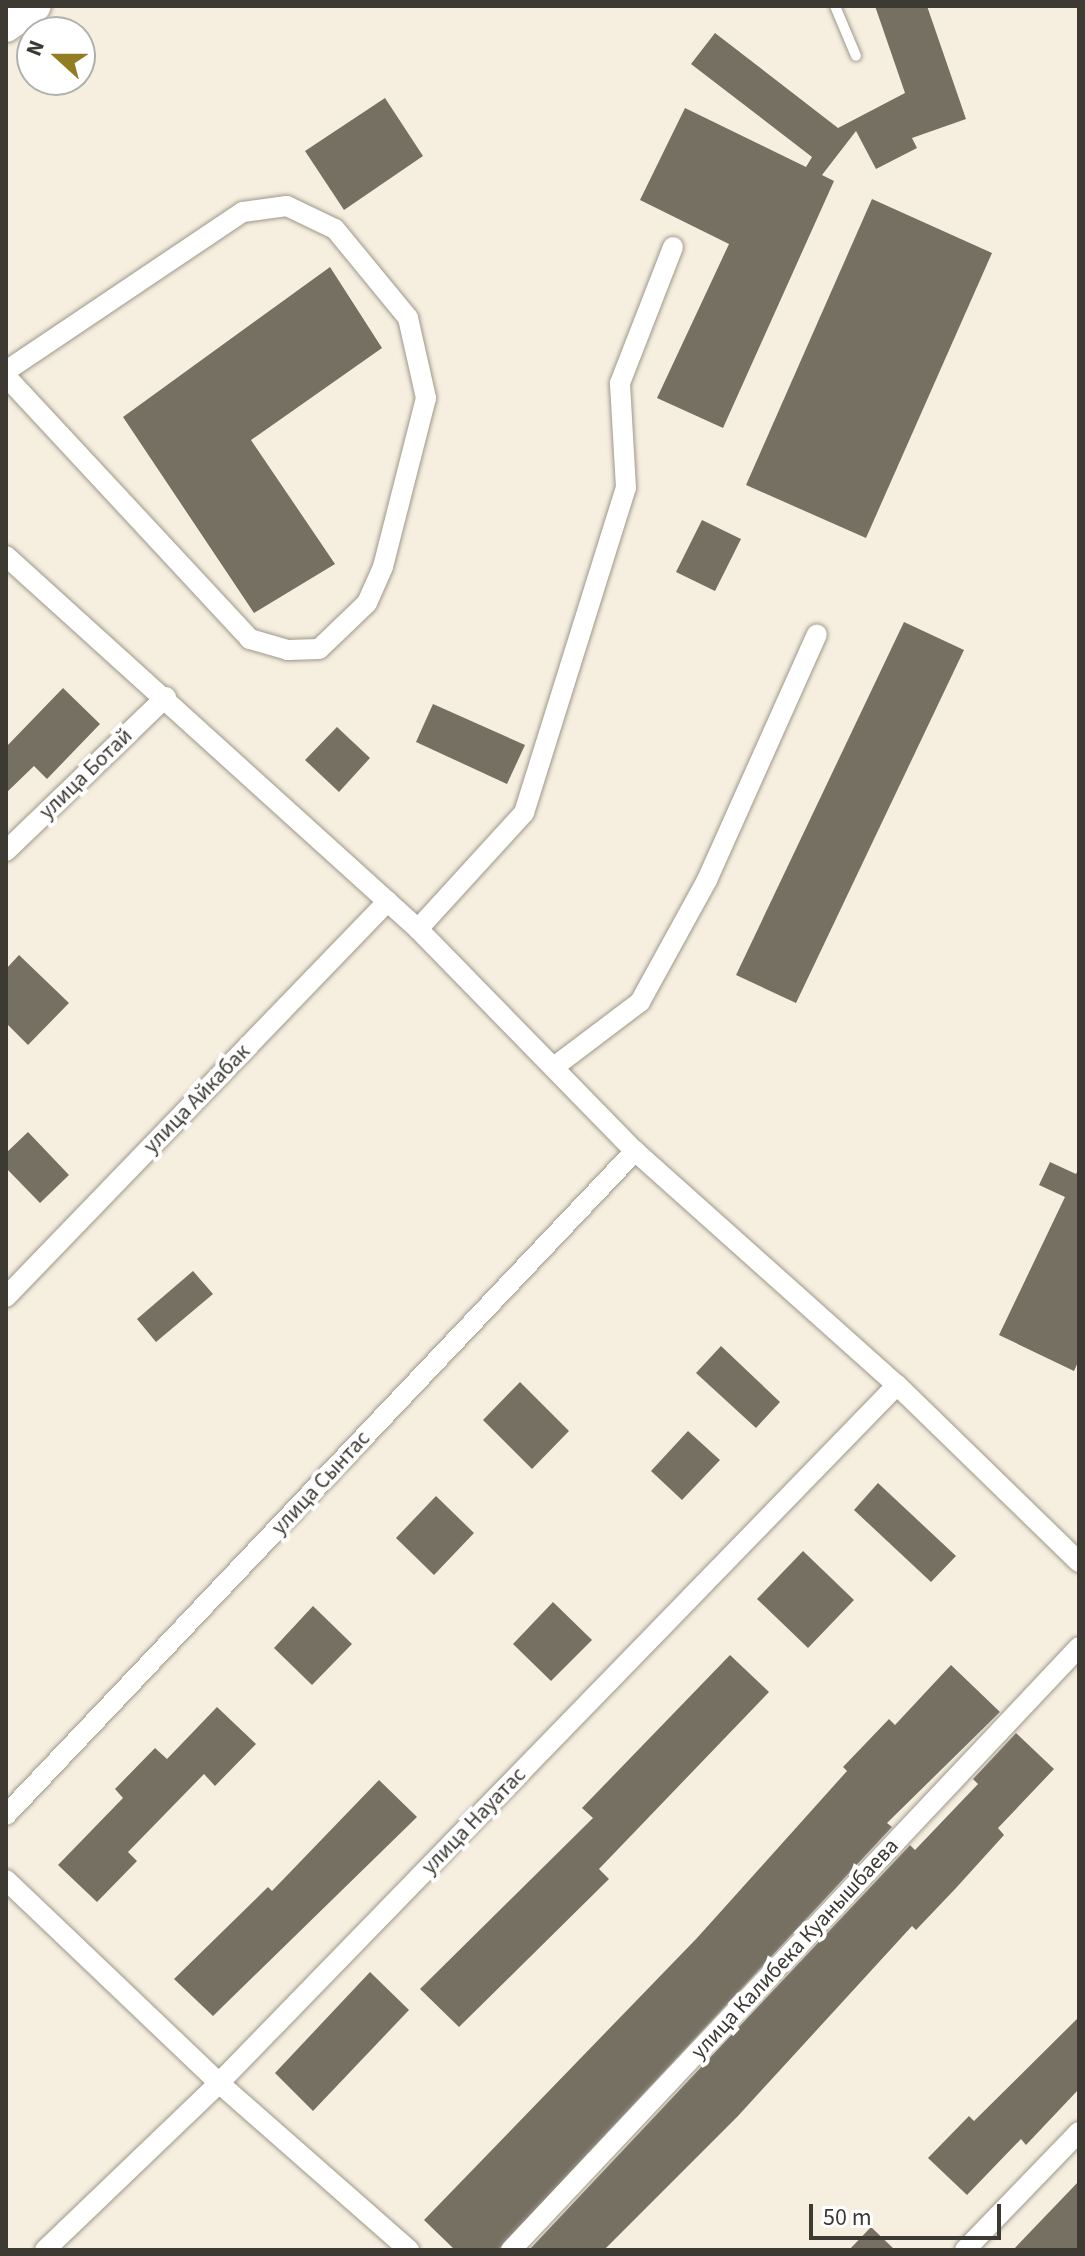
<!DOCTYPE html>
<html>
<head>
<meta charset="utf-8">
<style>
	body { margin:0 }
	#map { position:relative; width:1085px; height:2256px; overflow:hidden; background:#f6efe0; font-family:"Source Sans 3",sans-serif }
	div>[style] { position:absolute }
	.building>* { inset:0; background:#767063 }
	.roads { filter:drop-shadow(0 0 2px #9e988a) drop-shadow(0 0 2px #9e988a) }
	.lane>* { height:10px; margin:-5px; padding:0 5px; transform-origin:5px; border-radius:5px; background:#fff }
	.street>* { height:20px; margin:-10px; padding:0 10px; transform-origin:10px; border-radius:10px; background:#fff }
	.primary>* { height:32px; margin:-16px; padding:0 16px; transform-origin:16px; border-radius:16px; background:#fff }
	span { translate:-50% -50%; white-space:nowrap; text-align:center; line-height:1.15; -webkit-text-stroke:8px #fff; paint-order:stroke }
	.street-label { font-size:22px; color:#3d3a34 }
	.frame { position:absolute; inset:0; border:8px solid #3d3a34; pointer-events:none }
	.north { position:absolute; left:16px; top:16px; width:80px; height:80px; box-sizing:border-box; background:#fff; border:2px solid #b1b0ae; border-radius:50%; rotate:291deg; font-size:22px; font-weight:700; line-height:32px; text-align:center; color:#3d3a34 }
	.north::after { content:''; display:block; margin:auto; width:28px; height:36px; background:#927d23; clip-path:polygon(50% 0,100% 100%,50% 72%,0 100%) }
	.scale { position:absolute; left:809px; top:2204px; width:192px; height:36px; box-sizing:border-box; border:4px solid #3d3a34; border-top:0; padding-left:10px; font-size:24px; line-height:28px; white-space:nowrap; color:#3d3a34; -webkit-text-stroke:6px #fff; paint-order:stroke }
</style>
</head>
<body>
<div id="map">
	<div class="building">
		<div style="clip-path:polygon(875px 6px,927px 6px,966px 119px,912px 138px,917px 148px,876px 169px,856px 131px,822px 175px,834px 181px,723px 428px,657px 398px,729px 244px,640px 200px,685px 108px,806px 167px,812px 157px,691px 64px,715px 33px,838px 128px,905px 93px)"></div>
		<div style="clip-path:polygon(385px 98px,423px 156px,344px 210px,305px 151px)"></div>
		<div style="clip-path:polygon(872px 199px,992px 253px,866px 538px,746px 485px)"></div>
		<div style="clip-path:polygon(330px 267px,382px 348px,251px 440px,335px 564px,254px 613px,123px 417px)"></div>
		<div style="clip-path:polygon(702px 520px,741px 539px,715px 591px,676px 572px)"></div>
		<div style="clip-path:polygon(904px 622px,964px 650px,796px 1003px,736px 975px)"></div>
		<div style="clip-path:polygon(63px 688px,100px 724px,47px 779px,34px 766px,6px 793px,6px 747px)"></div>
		<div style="clip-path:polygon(433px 704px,525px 745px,507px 784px,416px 742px)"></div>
		<div style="clip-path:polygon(337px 727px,370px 758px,339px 792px,305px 760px)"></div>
		<div style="clip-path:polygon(19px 955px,69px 1003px,28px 1045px,6px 1023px,6px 969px)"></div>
		<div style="clip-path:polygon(28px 1132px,69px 1175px,40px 1203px,6px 1168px,6px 1153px)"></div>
		<div style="clip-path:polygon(1050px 1162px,1076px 1174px,1079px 1168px,1079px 1360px,1074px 1371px,999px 1335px,1065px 1197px,1039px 1185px)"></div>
		<div style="clip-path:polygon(193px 1271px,213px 1294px,156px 1342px,137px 1319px)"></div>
		<div style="clip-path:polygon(721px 1346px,780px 1402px,756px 1428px,696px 1373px)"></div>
		<div style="clip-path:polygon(520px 1382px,569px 1431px,532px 1469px,483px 1420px)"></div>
		<div style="clip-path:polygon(688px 1431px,720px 1460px,682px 1500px,651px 1471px)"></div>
		<div style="clip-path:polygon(878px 1483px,956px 1556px,931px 1582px,854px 1510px)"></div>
		<div style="clip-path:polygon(436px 1496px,474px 1533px,434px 1575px,396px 1538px)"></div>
		<div style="clip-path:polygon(803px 1551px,854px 1600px,808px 1648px,757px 1599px)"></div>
		<div style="clip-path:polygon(553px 1602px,592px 1640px,551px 1681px,513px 1644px)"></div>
		<div style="clip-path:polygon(313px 1606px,352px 1644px,312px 1685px,274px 1648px)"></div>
		<div style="clip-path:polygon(730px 1655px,769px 1692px,599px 1869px,609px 1879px,459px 2027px,420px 1989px,593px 1818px,582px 1808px)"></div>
		<div style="clip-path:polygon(951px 1665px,1000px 1712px,887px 1823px,892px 1827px,498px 2250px,455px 2250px,424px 2220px,697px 1938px,847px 1771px,843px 1767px,889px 1719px,895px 1725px)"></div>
		<div style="clip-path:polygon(217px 1707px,256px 1744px,215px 1786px,204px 1774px,128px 1852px,137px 1861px,97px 1902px,58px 1865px,123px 1798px,115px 1789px,155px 1748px,167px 1759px)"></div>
		<div style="clip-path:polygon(1016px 1733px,1054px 1769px,998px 1828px,1004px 1835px,956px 1888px,916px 1930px,912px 1926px,738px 2116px,604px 2250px,529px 2250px,910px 1845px,915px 1850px,978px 1784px,973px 1779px)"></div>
		<div style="clip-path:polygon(379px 1780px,417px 1817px,213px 2016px,174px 1979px,268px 1887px,272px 1891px)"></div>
		<div style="clip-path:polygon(370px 1972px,409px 2010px,313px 2111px,275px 2073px)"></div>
		<div style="clip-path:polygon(1079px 2017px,1079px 2089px,1026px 2145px,1021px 2139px,967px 2195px,928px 2158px,969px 2116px,974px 2121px)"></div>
		<div style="clip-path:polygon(1079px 2181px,1079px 2250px,1013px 2250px)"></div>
		<div style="clip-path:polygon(871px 2227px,895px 2250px,849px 2250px)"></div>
	</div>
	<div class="roads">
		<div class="lane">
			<div style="left:835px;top:6px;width:54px;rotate:67.2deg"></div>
		</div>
		<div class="street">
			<div style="left:6px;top:371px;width:285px;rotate:-33.9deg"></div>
			<div style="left:243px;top:212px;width:44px;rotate:-7.8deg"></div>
			<div style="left:287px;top:206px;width:53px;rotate:25.6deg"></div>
			<div style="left:335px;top:229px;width:115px;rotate:50.6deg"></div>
			<div style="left:408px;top:318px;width:82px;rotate:77.3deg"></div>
			<div style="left:426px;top:398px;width:174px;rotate:104.3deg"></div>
			<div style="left:383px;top:567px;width:39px;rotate:114deg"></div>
			<div style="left:367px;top:603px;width:66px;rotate:136.2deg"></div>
			<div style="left:319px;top:649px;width:31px;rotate:178deg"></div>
			<div style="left:288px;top:650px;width:40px;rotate:-164deg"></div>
			<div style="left:250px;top:639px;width:359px;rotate:-132.9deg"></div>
			<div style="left:6px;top:556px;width:556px;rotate:42.16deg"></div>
			<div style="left:418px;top:929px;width:310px;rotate:45.7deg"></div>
			<div style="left:635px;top:1151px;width:351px;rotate:41.8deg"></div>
			<div style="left:897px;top:1385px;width:254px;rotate:44.2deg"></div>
			<div style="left:6px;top:851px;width:222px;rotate:-43.9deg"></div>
			<div style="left:418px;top:929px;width:157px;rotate:-47.6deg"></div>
			<div style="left:524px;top:813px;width:341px;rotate:-72.6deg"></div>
			<div style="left:626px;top:488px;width:105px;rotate:-93.3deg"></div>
			<div style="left:620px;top:383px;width:146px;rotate:-68.7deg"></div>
			<div style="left:554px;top:1067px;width:108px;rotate:-37.1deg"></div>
			<div style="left:640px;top:1002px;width:139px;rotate:-61.2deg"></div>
			<div style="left:707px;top:880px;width:269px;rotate:-65.9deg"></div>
			<div style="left:6px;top:1297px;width:550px;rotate:-46.03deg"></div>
			<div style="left:6px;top:1815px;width:915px;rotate:-46.55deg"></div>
			<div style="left:6px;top:1880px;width:294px;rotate:43.6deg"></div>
			<div style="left:219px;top:2083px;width:253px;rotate:41.3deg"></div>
			<div style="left:45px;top:2250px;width:241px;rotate:-43.8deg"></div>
			<div style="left:219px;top:2083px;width:973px;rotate:-45.83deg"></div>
			<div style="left:511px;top:2250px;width:828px;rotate:-46.71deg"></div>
			<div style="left:965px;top:2250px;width:164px;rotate:-46deg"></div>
		</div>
		<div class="primary">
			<div style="left:6px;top:26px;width:35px;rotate:-35deg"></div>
		</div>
	</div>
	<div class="street-label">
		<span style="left:86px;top:774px;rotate:-44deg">улица Ботай</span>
		<span style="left:197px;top:1099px;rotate:-46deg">улица Айкабак</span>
		<span style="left:321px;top:1483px;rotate:-47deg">улица Сынтас</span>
		<span style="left:474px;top:1821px;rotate:-46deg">улица Науатас</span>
		<span style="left:795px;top:1949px;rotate:-47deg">улица Калибека Куанышбаева</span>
	</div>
	<div class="frame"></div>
	<div class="north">N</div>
	<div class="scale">50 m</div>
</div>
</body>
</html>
